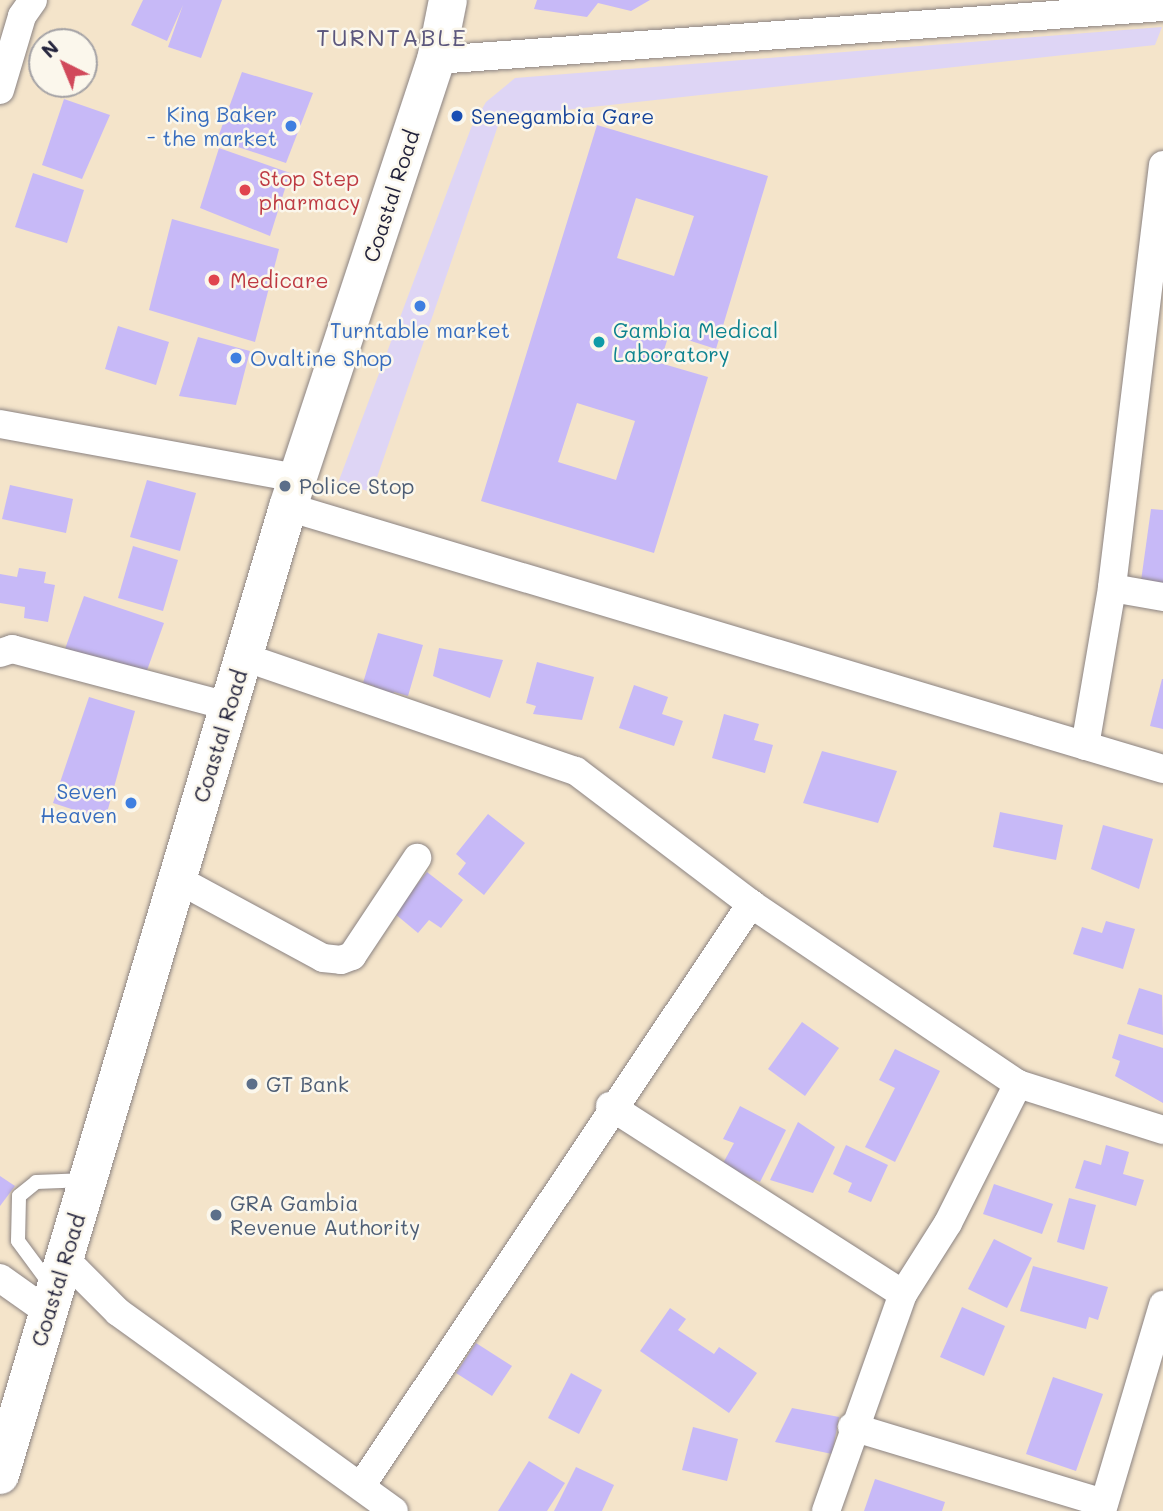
<!DOCTYPE html>
<html>
<head>
<meta charset="utf-8">
<style>
	body { margin:0 }
	#map { position:relative; width:1163px; height:1511px; overflow:hidden; background:#f4e4ca; font-family:Mali,sans-serif }
	div>[style] { position:absolute }
	.built>* { inset:0; background:#ded5f5 }
	.building>* { inset:0; background:#c7b9f7 }
	.roads { filter:drop-shadow(0 0 2px #8b8382) drop-shadow(0 0 2px #8b8382) }
	.service>* { height:14px; margin:-7px; padding:0 7px; transform-origin:7px; border-radius:7px; background:#fff }
	.minor>* { height:28px; margin:-14px; padding:0 14px; transform-origin:14px; border-radius:14px; background:#fff }
	.primary>* { height:38px; margin:-19px; padding:0 19px; transform-origin:19px; border-radius:19px; background:#fff }
	.dots>* { width:19px; height:19px; translate:-50% -50%; box-sizing:border-box; border:4px solid #fbf7ec; border-radius:50% }
	span { translate:-50% -50%; white-space:nowrap; text-align:center; line-height:1.15; -webkit-text-stroke:5px #fbf7ec; paint-order:stroke }
	.shop-label { font-size:21px; color:#366cbe }
	.right { translate:-100% -50%; text-align:right }
	.left { translate:0 -50%; text-align:left }
	.transit-label { font-size:21px; color:#164399 }
	.health-label { font-size:21px; color:#be3a42 }
	.street-label { font-size:21px; color:#22223b }
	.culture-label { font-size:21px; color:#0d838f }
	.service-label { font-size:21px; color:#4e5e75 }
	.quarter-label { font-size:24px; color:#5c577d; letter-spacing:2px }
	.north { position:absolute; left:28px; top:28px; width:70px; height:70px; box-sizing:border-box; background:#fbf7ec; border:2px solid #a4a2a5; border-radius:50%; rotate:317deg; font-size:19px; font-weight:700; line-height:28px; text-align:center; color:#22223b }
	.north::after { content:''; display:block; margin:auto; width:24px; height:32px; background:#d1495b; clip-path:polygon(50% 0,100% 100%,50% 72%,0 100%) }
</style>
</head>
<body>
<div id="map">
	<div class="built">
		<div style="clip-path:polygon(1162px 27px,1155px 45px,501px 117px,372px 492px,338px 483px,471px 128px,486px 102px,515px 78px)"></div>
	</div>
	<div class="building">
		<div style="clip-path:polygon(143px 0,222px 0,201px 58px,168px 47px,183px 5px,167px 41px,131px 25px)"></div>
		<div style="clip-path:polygon(537px 0,650px 0,631px 11px,598px 3px,587px 17px,534px 9px)"></div>
		<div style="clip-path:polygon(242px 72px,313px 93px,286px 163px,217px 140px)"></div>
		<div style="clip-path:polygon(64px 99px,110px 115px,82px 179px,42px 165px)"></div>
		<div style="clip-path:polygon(evenodd,597px 125px,768px 176px,716px 349px,669px 334px,660px 363px,708px 377px,654px 553px,481px 501px,597px 125px,636px 198px,694px 216px,674px 276px,617px 258px,636px 198px,597px 125px,577px 403px,635px 421px,616px 480px,558px 462px,577px 403px)"></div>
		<div style="clip-path:polygon(219px 148px,290px 173px,270px 236px,200px 208px)"></div>
		<div style="clip-path:polygon(33px 173px,84px 190px,67px 243px,15px 227px)"></div>
		<div style="clip-path:polygon(172px 219px,279px 249px,255px 342px,149px 310px)"></div>
		<div style="clip-path:polygon(118px 326px,169px 342px,156px 385px,105px 369px)"></div>
		<div style="clip-path:polygon(198px 337px,250px 351px,236px 405px,179px 396px)"></div>
		<div style="clip-path:polygon(147px 480px,196px 493px,180px 551px,130px 537px)"></div>
		<div style="clip-path:polygon(10px 485px,73px 499px,66px 533px,2px 519px)"></div>
		<div style="clip-path:polygon(1151px 509px,1163px 510px,1163px 584px,1141px 581px)"></div>
		<div style="clip-path:polygon(133px 546px,178px 560px,163px 611px,118px 598px)"></div>
		<div style="clip-path:polygon(19px 568px,46px 572px,44px 583px,55px 585px,48px 622px,24px 618px,25px 607px,0 603px,0 574px,17px 577px)"></div>
		<div style="clip-path:polygon(84px 596px,164px 623px,145px 676px,65px 649px)"></div>
		<div style="clip-path:polygon(378px 633px,423px 645px,408px 696px,394px 692px,391px 702px,371px 696px,374px 686px,363px 683px)"></div>
		<div style="clip-path:polygon(439px 648px,503px 660px,490px 698px,433px 676px)"></div>
		<div style="clip-path:polygon(537px 662px,594px 677px,582px 720px,533px 714px,536px 706px,526px 703px)"></div>
		<div style="clip-path:polygon(1162px 679px,1163px 679px,1163px 729px,1150px 726px)"></div>
		<div style="clip-path:polygon(634px 685px,668px 697px,662px 714px,683px 721px,674px 746px,619px 728px)"></div>
		<div style="clip-path:polygon(89px 697px,135px 711px,105px 820px,53px 803px)"></div>
		<div style="clip-path:polygon(724px 714px,759px 724px,754px 740px,773px 745px,765px 773px,712px 758px)"></div>
		<div style="clip-path:polygon(822px 751px,897px 771px,878px 823px,803px 803px)"></div>
		<div style="clip-path:polygon(1000px 812px,1063px 825px,1056px 860px,993px 847px)"></div>
		<div style="clip-path:polygon(488px 814px,525px 843px,484px 895px,458px 874px,466px 863px,456px 854px)"></div>
		<div style="clip-path:polygon(1103px 825px,1153px 839px,1139px 889px,1091px 869px)"></div>
		<div style="clip-path:polygon(427px 872px,463px 900px,441px 928px,429px 920px,418px 933px,394px 913px)"></div>
		<div style="clip-path:polygon(1106px 921px,1135px 929px,1123px 969px,1073px 954px,1082px 927px,1102px 933px)"></div>
		<div style="clip-path:polygon(1139px 988px,1162px 995px,1163px 1035px,1127px 1024px)"></div>
		<div style="clip-path:polygon(802px 1022px,839px 1048px,805px 1096px,768px 1069px)"></div>
		<div style="clip-path:polygon(1119px 1034px,1163px 1048px,1163px 1103px,1115px 1076px,1120px 1061px,1112px 1058px)"></div>
		<div style="clip-path:polygon(895px 1049px,940px 1071px,895px 1162px,865px 1147px,895px 1088px,879px 1080px)"></div>
		<div style="clip-path:polygon(740px 1106px,786px 1130px,760px 1182px,721px 1167px,734px 1143px,723px 1139px)"></div>
		<div style="clip-path:polygon(798px 1122px,835px 1147px,813px 1193px,770px 1180px)"></div>
		<div style="clip-path:polygon(846px 1145px,888px 1165px,871px 1202px,848px 1192px,852px 1183px,833px 1174px)"></div>
		<div style="clip-path:polygon(1106px 1145px,1129px 1152px,1123px 1174px,1144px 1180px,1136px 1206px,1075px 1188px,1084px 1160px,1101px 1165px)"></div>
		<div style="clip-path:polygon(0 1176px,15px 1186px,0 1206px)"></div>
		<div style="clip-path:polygon(994px 1184px,1053px 1204px,1042px 1234px,983px 1214px)"></div>
		<div style="clip-path:polygon(1069px 1198px,1096px 1205px,1084px 1250px,1057px 1242px)"></div>
		<div style="clip-path:polygon(994px 1239px,1032px 1258px,1007px 1308px,968px 1289px)"></div>
		<div style="clip-path:polygon(1033px 1266px,1108px 1287px,1098px 1320px,1089px 1317px,1086px 1329px,1020px 1311px)"></div>
		<div style="clip-path:polygon(962px 1307px,1005px 1326px,984px 1376px,940px 1357px)"></div>
		<div style="clip-path:polygon(670px 1308px,686px 1319px,678px 1330px,714px 1354px,719px 1347px,757px 1373px,729px 1413px,640px 1351px)"></div>
		<div style="clip-path:polygon(476px 1343px,512px 1366px,492px 1396px,456px 1373px)"></div>
		<div style="clip-path:polygon(571px 1373px,602px 1390px,579px 1434px,548px 1418px)"></div>
		<div style="clip-path:polygon(1053px 1377px,1103px 1394px,1076px 1471px,1026px 1454px)"></div>
		<div style="clip-path:polygon(792px 1408px,839px 1417px,832px 1454px,775px 1442px)"></div>
		<div style="clip-path:polygon(693px 1427px,738px 1439px,727px 1481px,682px 1470px)"></div>
		<div style="clip-path:polygon(529px 1461px,565px 1483px,547px 1511px,498px 1511px)"></div>
		<div style="clip-path:polygon(576px 1467px,614px 1485px,602px 1511px,554px 1511px)"></div>
		<div style="clip-path:polygon(875px 1479px,945px 1502px,942px 1511px,864px 1511px)"></div>
	</div>
	<div class="roads">
		<div class="service">
			<div style="left:52px;top:1287px;width:57px;rotate:-126.5deg"></div>
			<div style="left:18px;top:1241px;width:45px;rotate:-88.7deg"></div>
			<div style="left:19px;top:1196px;width:22px;rotate:-39deg"></div>
			<div style="left:36px;top:1182px;width:51px;rotate:-2.2deg"></div>
		</div>
		<div class="minor">
			<div style="left:436px;top:60px;width:729px;rotate:-4.17deg"></div>
			<div style="left:0;top:90px;width:77px;rotate:-73.4deg"></div>
			<div style="left:22px;top:16px;width:19px;rotate:-55deg"></div>
			<div style="left:1163px;top:165px;width:426px;rotate:96.9deg"></div>
			<div style="left:1112px;top:588px;width:52px;rotate:10deg"></div>
			<div style="left:0;top:424px;width:303px;rotate:10.3deg"></div>
			<div style="left:288px;top:507px;width:913px;rotate:16.67deg"></div>
			<div style="left:0;top:653px;width:13px;rotate:-18deg"></div>
			<div style="left:12px;top:649px;width:223px;rotate:14.8deg"></div>
			<div style="left:244px;top:657px;width:351px;rotate:19deg"></div>
			<div style="left:576px;top:771px;width:220px;rotate:37.2deg"></div>
			<div style="left:751px;top:904px;width:322px;rotate:34deg"></div>
			<div style="left:1018px;top:1084px;width:152px;rotate:17.6deg"></div>
			<div style="left:1085px;top:746px;width:160px;rotate:-80.3deg"></div>
			<div style="left:177px;top:879px;width:166px;rotate:28.4deg"></div>
			<div style="left:323px;top:958px;width:18px;rotate:6deg"></div>
			<div style="left:341px;top:960px;width:12px;rotate:-20deg"></div>
			<div style="left:352px;top:956px;width:118px;rotate:-56.4deg"></div>
			<div style="left:610px;top:1106px;width:348px;rotate:32.7deg"></div>
			<div style="left:65px;top:1259px;width:75px;rotate:45deg"></div>
			<div style="left:118px;top:1312px;width:340px;rotate:35.8deg"></div>
			<div style="left:0;top:1278px;width:59px;rotate:35.3deg"></div>
			<div style="left:852px;top:1427px;width:263px;rotate:16.8deg"></div>
			<div style="left:361px;top:1486px;width:701px;rotate:-56.17deg"></div>
			<div style="left:826px;top:1511px;width:230px;rotate:-70.5deg"></div>
			<div style="left:903px;top:1294px;width:84px;rotate:-57.6deg"></div>
			<div style="left:948px;top:1223px;width:156px;rotate:-63.3deg"></div>
			<div style="left:1102px;top:1511px;width:215px;rotate:-73.5deg"></div>
		</div>
		<div class="primary">
			<div style="left:0;top:1475px;width:1010px;rotate:-73.43deg"></div>
			<div style="left:288px;top:507px;width:471px;rotate:-71.7deg"></div>
			<div style="left:436px;top:60px;width:61px;rotate:-78.7deg"></div>
		</div>
	</div>
	<div class="dots">
		<div style="left:457px;top:116px;background:#1a4fb4"></div>
		<div style="left:291px;top:126px;background:#3f7fe0"></div>
		<div style="left:245px;top:190px;background:#e0444e"></div>
		<div style="left:214px;top:280px;background:#e0444e"></div>
		<div style="left:420px;top:306px;background:#3f7fe0"></div>
		<div style="left:599px;top:342px;background:#0f9aa8"></div>
		<div style="left:236px;top:358px;background:#3f7fe0"></div>
		<div style="left:285px;top:486px;background:#5c6f8a"></div>
		<div style="left:131px;top:803px;background:#3f7fe0"></div>
		<div style="left:252px;top:1084px;background:#5c6f8a"></div>
		<div style="left:216px;top:1215px;background:#5c6f8a"></div>
	</div>
	<div class="shop-label">
		<span class="right" style="left:277px;top:126px">King Baker<br>- the market</span>
		<span style="left:420px;top:330px">Turntable market</span>
		<span class="left" style="left:250px;top:358px">Ovaltine Shop</span>
		<span class="right" style="left:117px;top:803px">Seven<br>Heaven</span>
	</div>
	<div class="transit-label">
		<span class="left" style="left:471px;top:116px">Senegambia Gare</span>
	</div>
	<div class="health-label">
		<span class="left" style="left:259px;top:190px">Stop Step<br>pharmacy</span>
		<span class="left" style="left:230px;top:280px">Medicare</span>
	</div>
	<div class="street-label">
		<span style="left:391px;top:196px;rotate:-72deg">Coastal Road</span>
		<span style="left:220px;top:736px;rotate:-73deg">Coastal Road</span>
		<span style="left:58px;top:1280px;rotate:-73deg">Coastal Road</span>
	</div>
	<div class="culture-label">
		<span class="left" style="left:613px;top:342px">Gambia Medical<br>Laboratory</span>
	</div>
	<div class="service-label">
		<span class="left" style="left:299px;top:486px">Police Stop</span>
		<span class="left" style="left:266px;top:1084px">GT Bank</span>
		<span class="left" style="left:230px;top:1215px">GRA Gambia<br>Revenue Authority</span>
	</div>
	<div class="quarter-label">
		<span style="left:392px;top:37px">TURNTABLE</span>
	</div>
	<div class="north">N</div>
</div>
</body>
</html>
